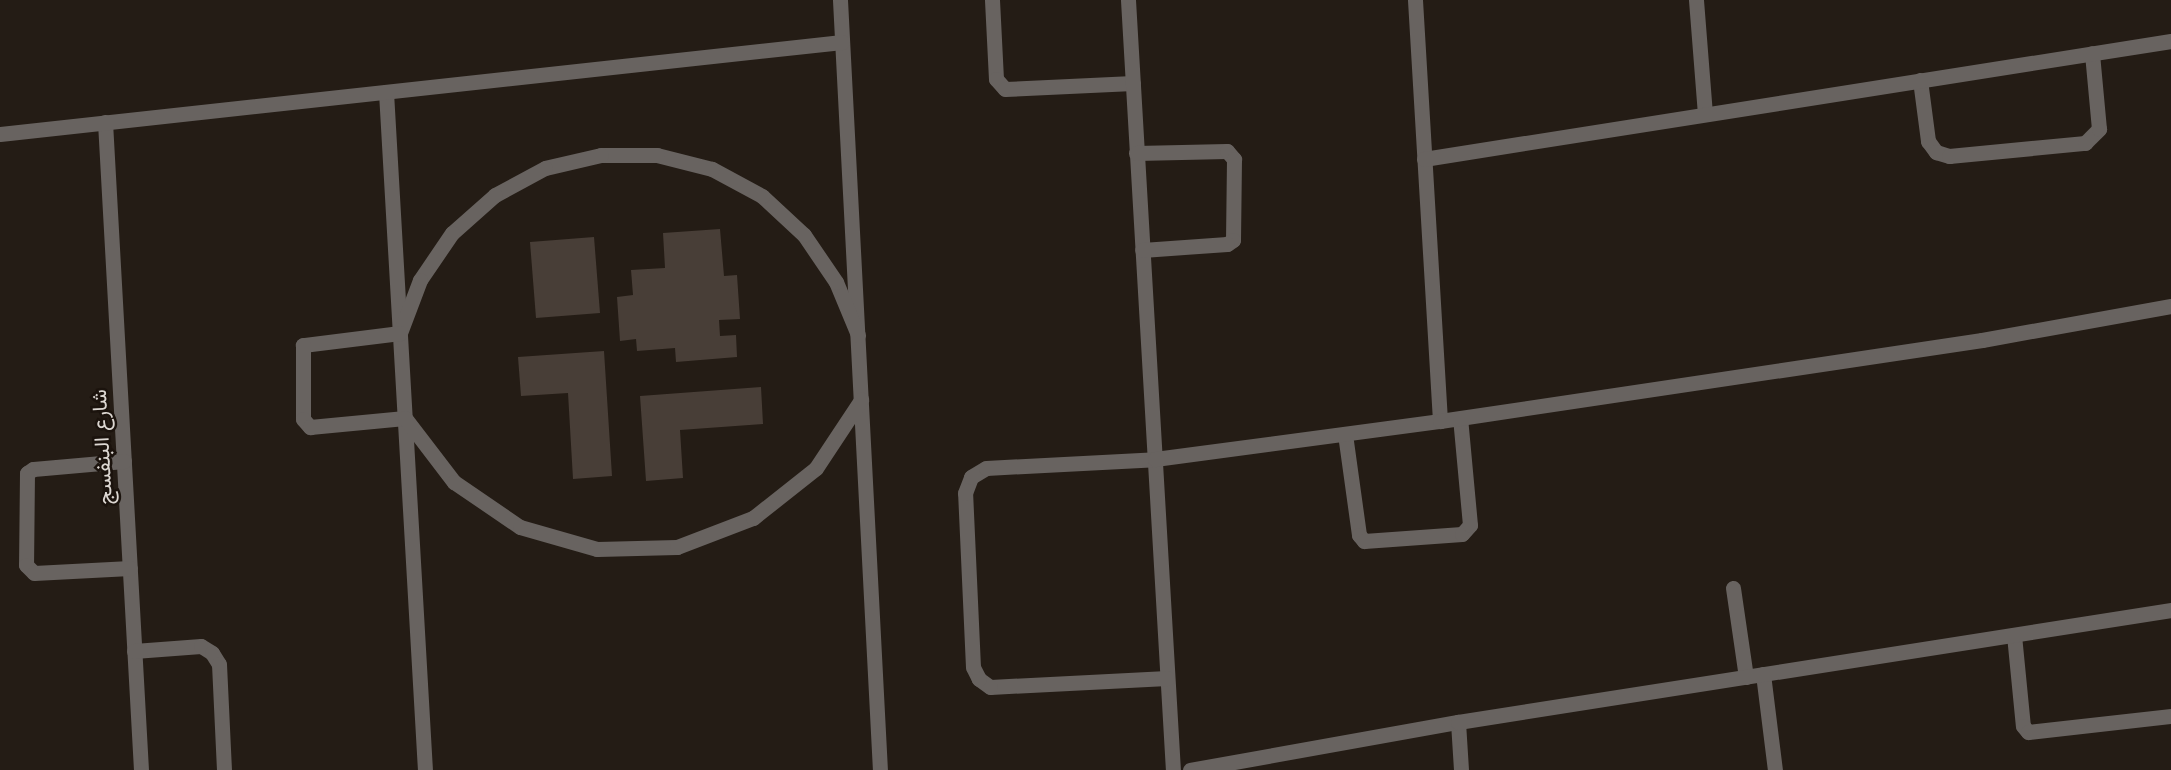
<!DOCTYPE html>
<html>
<head>
<meta charset="utf-8">
<style>
	body { margin:0 }
	#map { position:relative; width:2171px; height:770px; overflow:hidden; background:#241c15; font-family:Montserrat,Vazirmatn,sans-serif }
	div>[style] { position:absolute }
	.building>* { inset:0; background:#483e37 }
	.minor>* { height:15px; margin:-7.5px; padding:0 7.5px; transform-origin:7.5px; border-radius:7.5px; background:#686360 }
	span { translate:-50% -50%; white-space:nowrap; text-align:center; line-height:1.15; -webkit-text-stroke:5px #1b130d; paint-order:stroke }
	.street-label { font-size:21px; color:#dcd7d2 }
</style>
</head>
<body>
<div id="map">
	<div class="building">
		<div style="clip-path:polygon(720px 229px,724px 276px,737px 275px,740px 319px,719px 320px,720px 336px,736px 335px,737px 357px,676px 362px,675px 348px,637px 351px,636px 339px,620px 341px,617px 297px,633px 295px,631px 270px,665px 268px,663px 233px)"></div>
		<div style="clip-path:polygon(594px 237px,600px 313px,536px 318px,530px 242px)"></div>
		<div style="clip-path:polygon(604px 351px,612px 476px,573px 479px,568px 393px,521px 396px,518px 357px)"></div>
		<div style="clip-path:polygon(761px 387px,763px 424px,680px 430px,683px 478px,646px 481px,640px 396px)"></div>
	</div>
	<div class="minor">
		<div style="left:840px;top:0;width:771px;rotate:87.03deg"></div>
		<div style="left:992px;top:0;width:79px;rotate:87.1deg"></div>
		<div style="left:996px;top:79px;width:13px;rotate:48deg"></div>
		<div style="left:1005px;top:89px;width:128px;rotate:-2.7deg"></div>
		<div style="left:1128px;top:0;width:771px;rotate:86.66deg"></div>
		<div style="left:1415px;top:0;width:422px;rotate:86.6deg"></div>
		<div style="left:1696px;top:0;width:114px;rotate:85.5deg"></div>
		<div style="left:1920px;top:80px;width:62px;rotate:82.5deg"></div>
		<div style="left:1928px;top:141px;width:14px;rotate:54deg"></div>
		<div style="left:1936px;top:152px;width:14px;rotate:17deg"></div>
		<div style="left:1949px;top:156px;width:137px;rotate:-5.5deg"></div>
		<div style="left:2085px;top:143px;width:20px;rotate:-45deg"></div>
		<div style="left:2099px;top:129px;width:76px;rotate:-95.3deg"></div>
		<div style="left:386px;top:92px;width:679px;rotate:86.71deg"></div>
		<div style="left:105px;top:122px;width:649px;rotate:86.82deg"></div>
		<div style="left:0;top:134px;width:847px;rotate:-6.24deg"></div>
		<div style="left:1136px;top:153px;width:91px;rotate:-1.3deg"></div>
		<div style="left:1227px;top:151px;width:11px;rotate:49deg"></div>
		<div style="left:1234px;top:159px;width:81px;rotate:90.7deg"></div>
		<div style="left:1233px;top:240px;width:7px;rotate:146deg"></div>
		<div style="left:1227px;top:244px;width:85px;rotate:176deg"></div>
		<div style="left:1424px;top:159px;width:756px;rotate:-8.98deg"></div>
		<div style="left:858px;top:335px;width:57px;rotate:-112.5deg"></div>
		<div style="left:836px;top:282px;width:57px;rotate:-124.2deg"></div>
		<div style="left:804px;top:235px;width:57px;rotate:-137.1deg"></div>
		<div style="left:762px;top:196px;width:57px;rotate:-151.6deg"></div>
		<div style="left:712px;top:169px;width:57px;rotate:-165.7deg"></div>
		<div style="left:657px;top:155px;width:56px;rotate:180deg"></div>
		<div style="left:601px;top:155px;width:57px;rotate:166.9deg"></div>
		<div style="left:545px;top:168px;width:57px;rotate:151.6deg"></div>
		<div style="left:495px;top:195px;width:57px;rotate:138.5deg"></div>
		<div style="left:452px;top:233px;width:57px;rotate:124.2deg"></div>
		<div style="left:420px;top:280px;width:57px;rotate:110.7deg"></div>
		<div style="left:400px;top:333px;width:98px;rotate:172.9deg"></div>
		<div style="left:303px;top:345px;width:74px;rotate:90deg"></div>
		<div style="left:303px;top:419px;width:11px;rotate:49deg"></div>
		<div style="left:310px;top:427px;width:95px;rotate:-5.4deg"></div>
		<div style="left:405px;top:418px;width:81px;rotate:52.6deg"></div>
		<div style="left:454px;top:482px;width:80px;rotate:34.3deg"></div>
		<div style="left:520px;top:527px;width:80px;rotate:15.9deg"></div>
		<div style="left:597px;top:549px;width:80px;rotate:-1.4deg"></div>
		<div style="left:677px;top:547px;width:81px;rotate:-20.9deg"></div>
		<div style="left:753px;top:518px;width:80px;rotate:-38.4deg"></div>
		<div style="left:816px;top:468px;width:82px;rotate:-56.5deg"></div>
		<div style="left:1345px;top:434px;width:102px;rotate:82.1deg"></div>
		<div style="left:1359px;top:535px;width:8px;rotate:50deg"></div>
		<div style="left:1364px;top:541px;width:98px;rotate:-4.1deg"></div>
		<div style="left:1462px;top:534px;width:12px;rotate:-48deg"></div>
		<div style="left:1470px;top:525px;width:107px;rotate:-95.3deg"></div>
		<div style="left:124px;top:461px;width:91px;rotate:175deg"></div>
		<div style="left:33px;top:469px;width:7px;rotate:146deg"></div>
		<div style="left:27px;top:473px;width:92px;rotate:90.6deg"></div>
		<div style="left:26px;top:565px;width:11px;rotate:45deg"></div>
		<div style="left:34px;top:573px;width:96px;rotate:-3deg"></div>
		<div style="left:1733px;top:588px;width:90px;rotate:81.7deg"></div>
		<div style="left:2014px;top:635px;width:91px;rotate:84.4deg"></div>
		<div style="left:2023px;top:726px;width:8px;rotate:50deg"></div>
		<div style="left:2028px;top:732px;width:144px;rotate:-6.4deg"></div>
		<div style="left:134px;top:651px;width:67px;rotate:-4.3deg"></div>
		<div style="left:201px;top:646px;width:13px;rotate:32deg"></div>
		<div style="left:212px;top:653px;width:13px;rotate:58deg"></div>
		<div style="left:219px;top:664px;width:106px;rotate:87.3deg"></div>
		<div style="left:1763px;top:674px;width:97px;rotate:82.9deg"></div>
		<div style="left:1167px;top:678px;width:177px;rotate:177.1deg"></div>
		<div style="left:990px;top:687px;width:14px;rotate:-144deg"></div>
		<div style="left:979px;top:679px;width:13px;rotate:-117deg"></div>
		<div style="left:973px;top:667px;width:174px;rotate:-92.6deg"></div>
		<div style="left:965px;top:493px;width:17px;rotate:-69deg"></div>
		<div style="left:971px;top:477px;width:17px;rotate:-31deg"></div>
		<div style="left:986px;top:468px;width:169px;rotate:-3deg"></div>
		<div style="left:1155px;top:459px;width:288px;rotate:-7.6deg"></div>
		<div style="left:1440px;top:421px;width:548px;rotate:-8.5deg"></div>
		<div style="left:1982px;top:340px;width:192px;rotate:-10.2deg"></div>
		<div style="left:1458px;top:722px;width:48px;rotate:86.4deg"></div>
		<div style="left:1190px;top:770px;width:272px;rotate:-10.2deg"></div>
		<div style="left:1458px;top:722px;width:722px;rotate:-8.93deg"></div>
	</div>
	<div class="street-label">
		<span style="left:102px;top:447px;rotate:-93deg">شارع البنفسج</span>
	</div>
</div>
</body>
</html>
